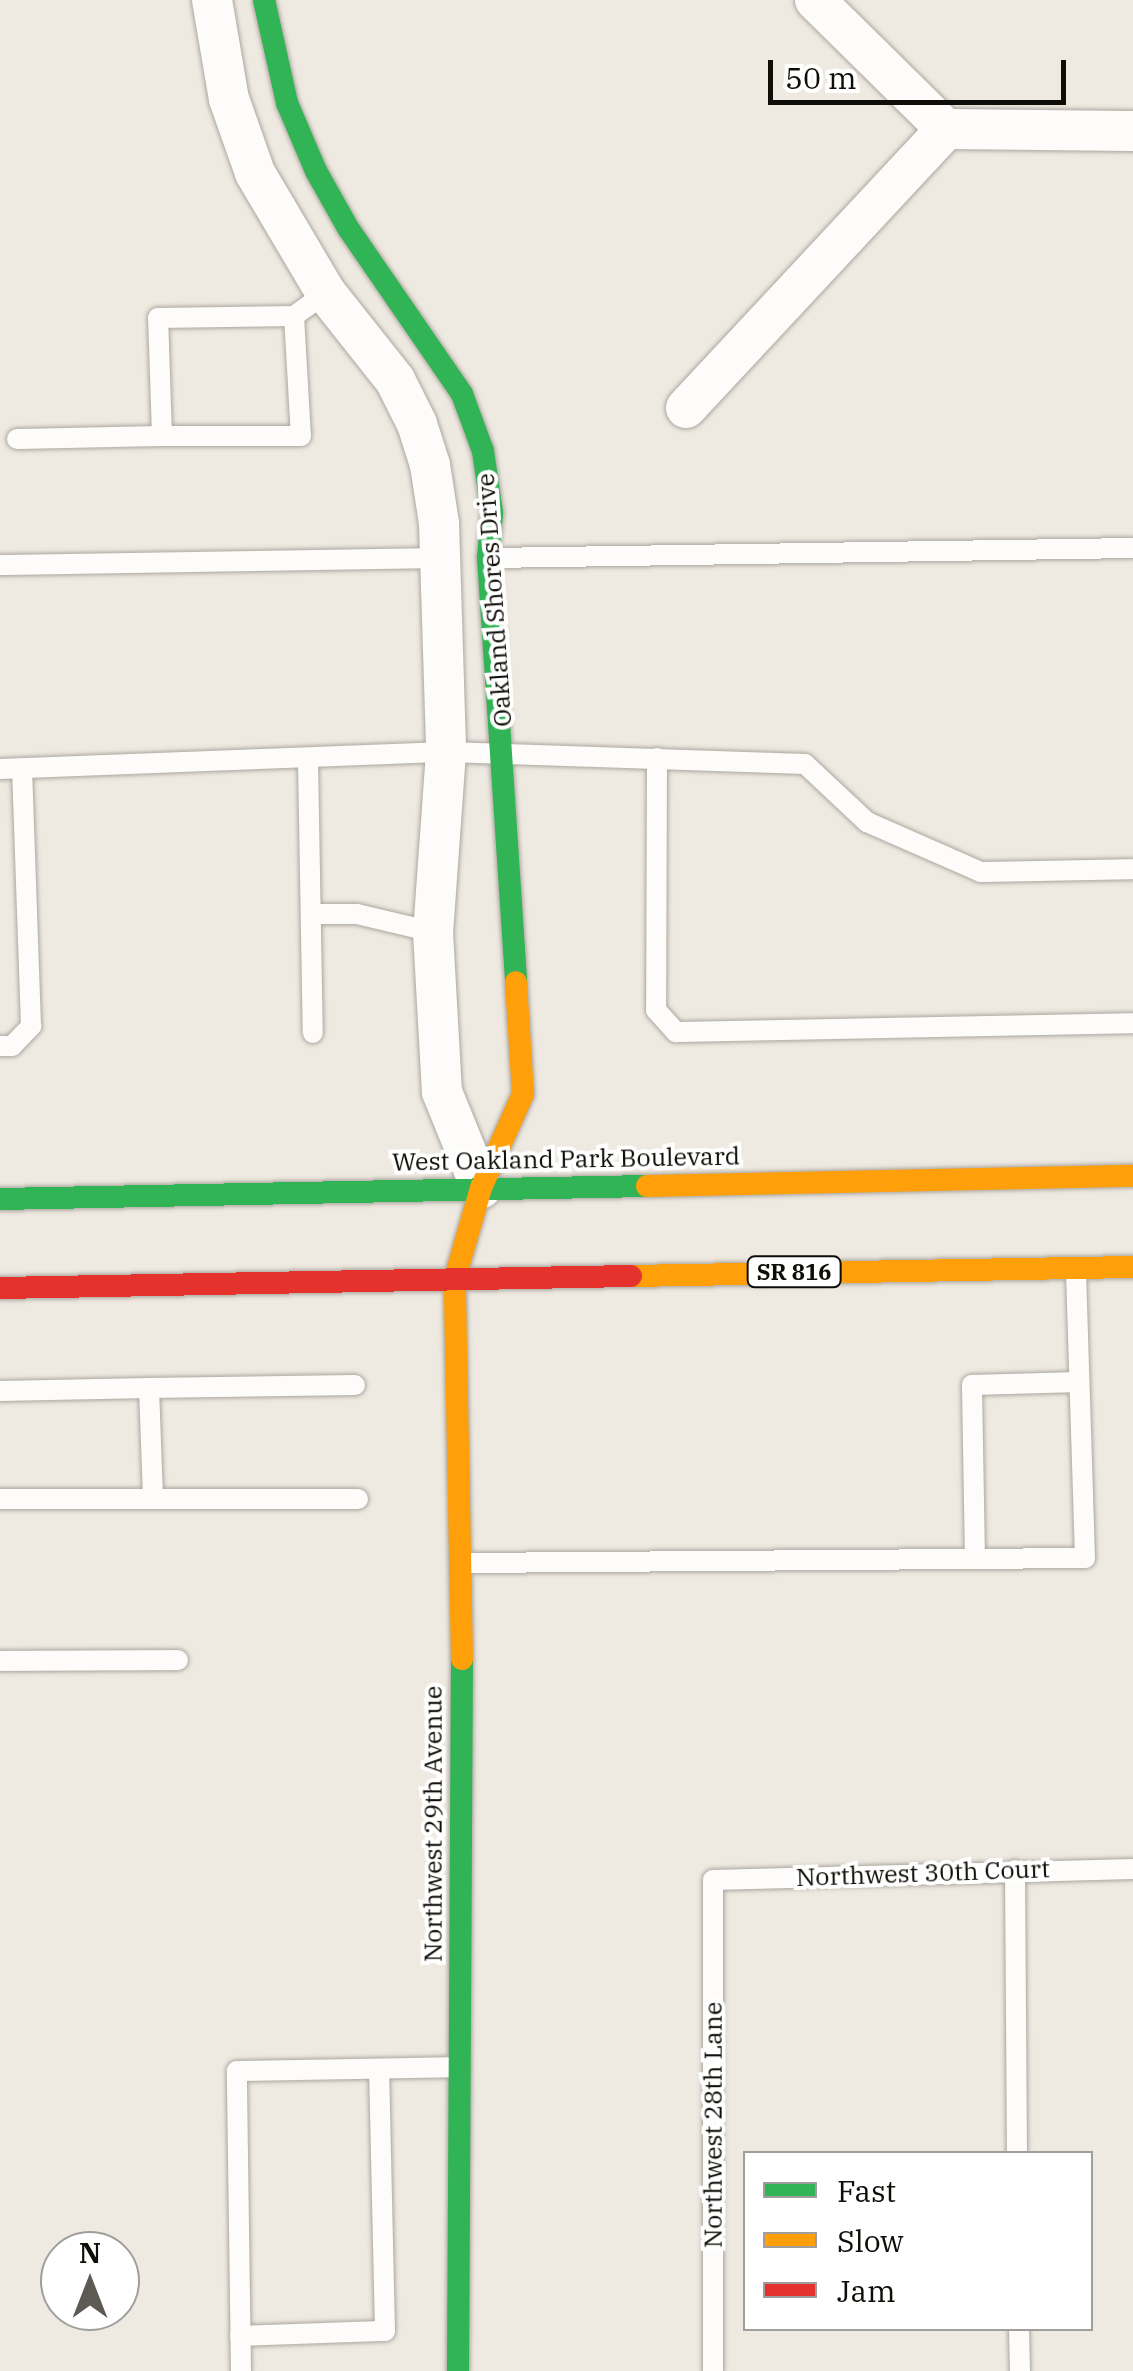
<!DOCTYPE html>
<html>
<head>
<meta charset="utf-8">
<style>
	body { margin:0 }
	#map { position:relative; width:1133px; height:2371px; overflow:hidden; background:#efeae1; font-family:"IBM Plex Serif",serif }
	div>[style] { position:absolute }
	.roads { filter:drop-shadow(0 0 2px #aba7a0) drop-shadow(0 0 2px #aba7a0) }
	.lane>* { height:20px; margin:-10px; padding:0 10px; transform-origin:10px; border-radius:10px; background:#fdfcfa }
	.street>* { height:40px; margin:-20px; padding:0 20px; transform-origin:20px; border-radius:20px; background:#fdfcfa }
	.fast>* { height:22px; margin:-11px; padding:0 11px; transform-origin:11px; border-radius:11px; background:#30b455 }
	.slow>* { height:22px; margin:-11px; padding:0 11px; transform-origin:11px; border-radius:11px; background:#ff9f0a }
	.jam>* { height:22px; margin:-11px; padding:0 11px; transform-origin:11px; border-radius:11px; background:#e5322d }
	span { translate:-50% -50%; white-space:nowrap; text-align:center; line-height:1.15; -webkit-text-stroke:8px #fff; paint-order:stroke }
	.shield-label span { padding:2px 8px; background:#fff; border:2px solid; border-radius:8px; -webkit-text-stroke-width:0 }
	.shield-label { font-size:22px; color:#0f0d07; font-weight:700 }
	.street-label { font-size:25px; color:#0f0d07 }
	.legend { position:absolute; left:743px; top:2151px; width:350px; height:180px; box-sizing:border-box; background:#fff; border:2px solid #9f9e9c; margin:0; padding:12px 18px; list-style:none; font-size:30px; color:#0f0d07 }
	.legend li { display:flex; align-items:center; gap:20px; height:50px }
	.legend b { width:50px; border:2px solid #9f9e9c }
	.north { position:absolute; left:40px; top:2231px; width:100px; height:100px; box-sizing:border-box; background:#fff; border:2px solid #9f9e9c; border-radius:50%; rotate:0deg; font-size:28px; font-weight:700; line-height:40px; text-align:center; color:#0f0d07 }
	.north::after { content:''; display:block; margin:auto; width:35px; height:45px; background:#5d5a53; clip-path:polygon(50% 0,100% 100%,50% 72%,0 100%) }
	.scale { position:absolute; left:768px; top:60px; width:298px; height:45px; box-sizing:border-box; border:5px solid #0f0d07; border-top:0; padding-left:12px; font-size:30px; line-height:35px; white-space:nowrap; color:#0f0d07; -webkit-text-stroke:8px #fff; paint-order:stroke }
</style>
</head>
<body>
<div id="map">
	<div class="roads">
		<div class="lane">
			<div style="left:294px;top:316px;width:120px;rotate:86.7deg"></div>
			<div style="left:301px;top:436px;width:139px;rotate:180deg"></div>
			<div style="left:162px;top:436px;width:118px;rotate:-91.9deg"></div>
			<div style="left:158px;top:318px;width:136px;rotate:-0.8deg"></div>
			<div style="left:294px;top:316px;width:39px;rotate:-36deg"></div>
			<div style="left:17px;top:439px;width:145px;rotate:-1.2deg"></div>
			<div style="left:490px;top:558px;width:643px;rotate:-0.89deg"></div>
			<div style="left:0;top:565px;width:446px;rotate:-0.9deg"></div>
			<div style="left:657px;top:758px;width:252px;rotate:90.2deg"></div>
			<div style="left:656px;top:1010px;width:30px;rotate:48deg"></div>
			<div style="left:676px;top:1032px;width:457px;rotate:-1.1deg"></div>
			<div style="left:308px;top:760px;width:273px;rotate:89deg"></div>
			<div style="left:0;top:769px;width:446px;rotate:-2.2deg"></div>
			<div style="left:446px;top:752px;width:359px;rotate:1.9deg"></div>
			<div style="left:805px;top:764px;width:85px;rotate:43.1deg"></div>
			<div style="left:867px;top:822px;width:124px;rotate:23.7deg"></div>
			<div style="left:981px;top:872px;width:152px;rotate:-1.1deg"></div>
			<div style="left:311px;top:914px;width:46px"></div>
			<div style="left:357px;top:914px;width:78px;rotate:13.3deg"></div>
			<div style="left:0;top:1046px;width:12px"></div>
			<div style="left:12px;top:1046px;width:28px;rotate:-46deg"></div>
			<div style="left:31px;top:1026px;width:258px;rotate:-92deg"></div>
			<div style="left:149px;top:1388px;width:206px;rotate:-0.8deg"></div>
			<div style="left:0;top:1391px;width:149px;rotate:-1.2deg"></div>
			<div style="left:149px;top:1388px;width:111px;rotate:87.9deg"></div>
			<div style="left:0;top:1499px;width:358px"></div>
			<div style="left:975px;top:1559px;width:174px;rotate:-91deg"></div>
			<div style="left:972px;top:1385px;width:107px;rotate:-1.6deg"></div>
			<div style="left:464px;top:1563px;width:621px;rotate:-0.46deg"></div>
			<div style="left:1085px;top:1558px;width:290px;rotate:-91.8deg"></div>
			<div style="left:0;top:1661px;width:178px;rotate:-0.3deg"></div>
			<div style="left:1015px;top:1870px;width:284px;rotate:89.6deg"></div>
			<div style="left:1019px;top:2328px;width:43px;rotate:88.7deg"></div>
			<div style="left:240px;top:2336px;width:145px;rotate:-2deg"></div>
			<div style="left:385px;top:2331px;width:262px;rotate:-91.3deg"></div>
			<div style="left:241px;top:2371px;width:300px;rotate:-90.8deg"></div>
			<div style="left:237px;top:2071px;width:220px;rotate:-1deg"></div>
			<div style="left:713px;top:2371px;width:491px;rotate:-90deg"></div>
			<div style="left:713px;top:1880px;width:420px;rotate:-1.5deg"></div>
		</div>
		<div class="street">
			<div style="left:212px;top:0;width:100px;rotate:80.3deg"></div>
			<div style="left:229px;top:99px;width:78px;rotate:70.6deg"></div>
			<div style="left:255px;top:173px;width:139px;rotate:59.4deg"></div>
			<div style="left:326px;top:293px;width:111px;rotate:51.6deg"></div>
			<div style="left:395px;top:380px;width:49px;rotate:63.4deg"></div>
			<div style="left:417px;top:424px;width:43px;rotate:72.4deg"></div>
			<div style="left:430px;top:465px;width:59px;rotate:81.2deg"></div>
			<div style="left:439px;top:523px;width:229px;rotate:88.2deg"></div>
			<div style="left:446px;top:752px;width:180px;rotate:94.1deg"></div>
			<div style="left:433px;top:932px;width:160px;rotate:86.8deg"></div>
			<div style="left:442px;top:1092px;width:104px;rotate:67.9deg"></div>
			<div style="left:815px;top:0;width:184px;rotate:44.6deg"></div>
			<div style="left:686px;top:408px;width:381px;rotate:-47deg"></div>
			<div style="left:946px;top:129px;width:187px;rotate:0.6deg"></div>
		</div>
		<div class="fast">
			<div style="left:264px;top:0;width:106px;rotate:77.4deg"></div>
			<div style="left:287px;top:103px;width:74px;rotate:66.9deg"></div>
			<div style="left:316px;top:171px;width:65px;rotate:60.7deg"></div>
			<div style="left:348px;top:228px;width:201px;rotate:55.5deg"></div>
			<div style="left:462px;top:394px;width:61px;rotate:69.8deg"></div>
			<div style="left:483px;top:451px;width:63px;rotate:81.7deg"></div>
			<div style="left:492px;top:513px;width:45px;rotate:95.1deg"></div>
			<div style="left:488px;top:558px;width:425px;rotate:86.2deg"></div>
			<div style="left:0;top:1199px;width:647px;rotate:-1.15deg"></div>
			<div style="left:458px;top:2371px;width:712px;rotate:-89.68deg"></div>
		</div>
		<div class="slow">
			<div style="left:647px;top:1186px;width:486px;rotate:-1.2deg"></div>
			<div style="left:631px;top:1276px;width:502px;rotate:-1.03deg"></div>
			<div style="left:462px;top:1659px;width:381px;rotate:-91.1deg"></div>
			<div style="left:455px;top:1278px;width:94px;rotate:-73.9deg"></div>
			<div style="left:481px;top:1188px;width:103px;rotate:-65.9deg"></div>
			<div style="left:523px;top:1094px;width:112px;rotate:-93.6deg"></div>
		</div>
		<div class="jam">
			<div style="left:0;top:1288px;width:631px;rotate:-1.09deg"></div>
		</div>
	</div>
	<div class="shield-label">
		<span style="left:794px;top:1272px">SR 816</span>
	</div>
	<div class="street-label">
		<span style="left:494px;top:600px;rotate:-94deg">Oakland Shores Drive</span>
		<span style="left:566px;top:1159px;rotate:-1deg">West Oakland Park Boulevard</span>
		<span style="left:433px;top:1824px;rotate:-90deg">Northwest 29th Avenue</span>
		<span style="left:923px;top:1873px;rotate:-2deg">Northwest 30th Court</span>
		<span style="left:713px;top:2125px;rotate:-90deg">Northwest 28th Lane</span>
	</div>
	<ul class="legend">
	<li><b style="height:12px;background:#30b455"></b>Fast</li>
	<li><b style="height:12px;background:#ff9f0a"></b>Slow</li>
	<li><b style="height:12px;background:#e5322d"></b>Jam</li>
	</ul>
	<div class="north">N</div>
	<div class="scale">50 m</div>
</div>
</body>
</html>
